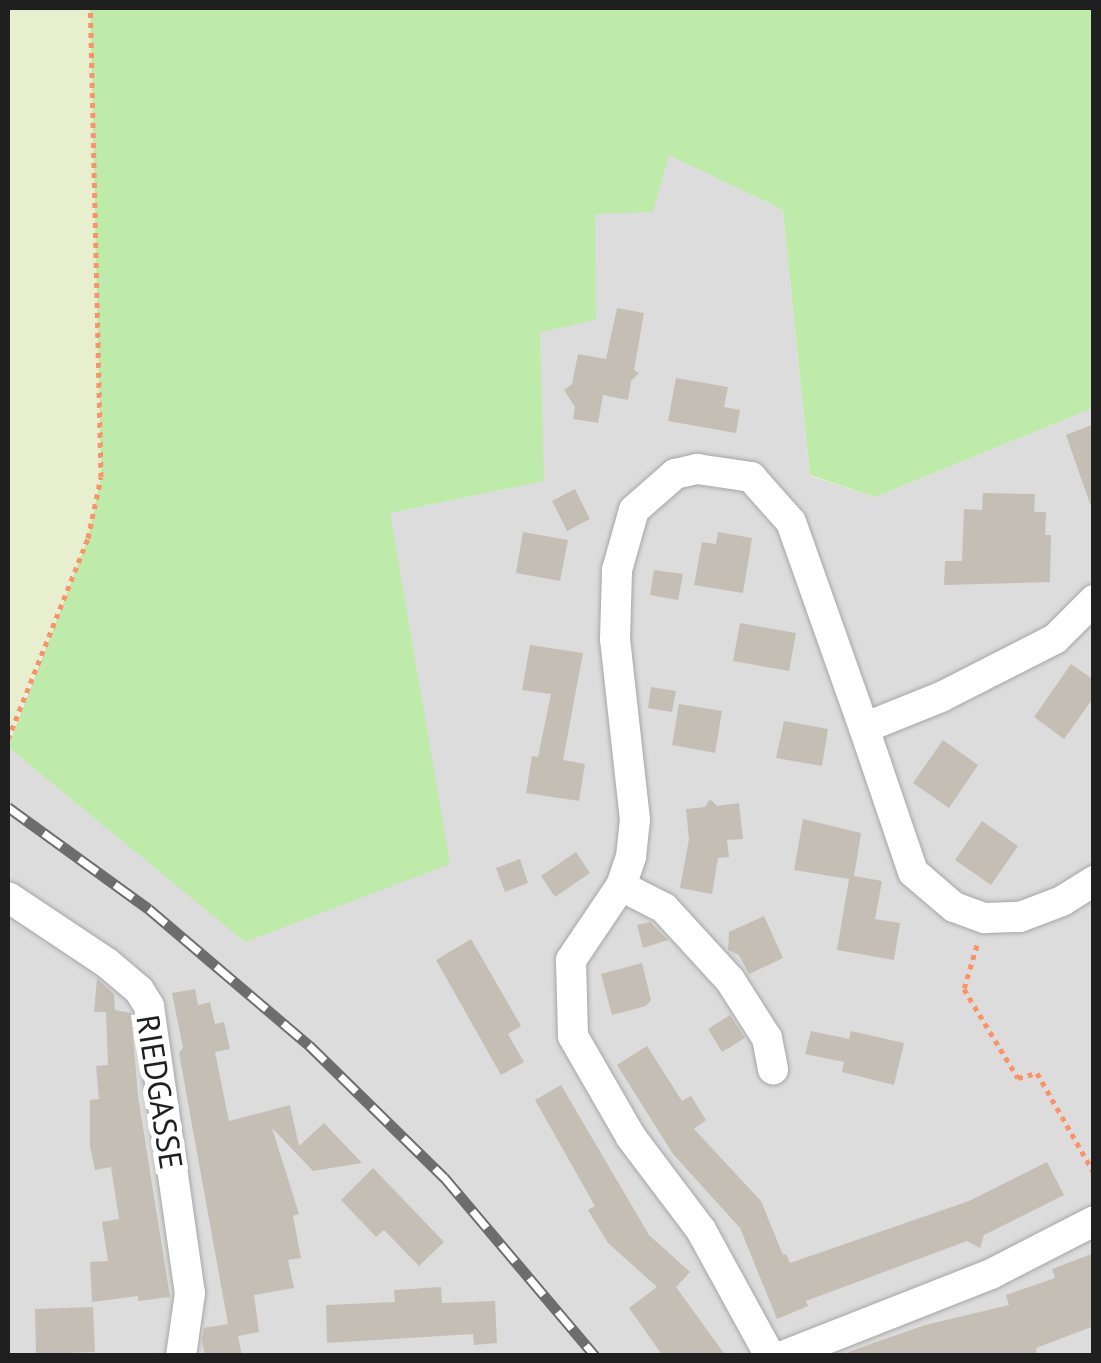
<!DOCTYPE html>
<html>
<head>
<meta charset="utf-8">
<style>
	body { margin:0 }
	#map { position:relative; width:1101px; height:1363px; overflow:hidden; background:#f0eee5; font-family:"PT Sans",sans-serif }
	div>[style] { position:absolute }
	.residential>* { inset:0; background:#dddcdc }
	.farmland>* { inset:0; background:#e7efcf }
	.grass>* { inset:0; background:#beeba9 }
	.building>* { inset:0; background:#c5beb4 }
	.path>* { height:5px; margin-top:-2.5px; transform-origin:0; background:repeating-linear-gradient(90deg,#fd9268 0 5px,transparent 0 10px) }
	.roads { filter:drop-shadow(0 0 2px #a6a6a6) drop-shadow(0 0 2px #a6a6a6) }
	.minor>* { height:30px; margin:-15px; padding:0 15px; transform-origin:15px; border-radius:15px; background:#fff }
	.rail>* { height:11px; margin-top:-5.5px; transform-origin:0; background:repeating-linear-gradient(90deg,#fff 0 22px,#6d6d6d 0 44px); box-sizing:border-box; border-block:2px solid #6d6d6d }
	span { translate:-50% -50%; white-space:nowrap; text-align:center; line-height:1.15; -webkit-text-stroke:10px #fff; paint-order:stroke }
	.street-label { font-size:32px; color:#1f1f1f }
	.frame { position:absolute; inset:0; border:10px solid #1f1f1f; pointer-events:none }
</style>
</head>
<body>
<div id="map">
	<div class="residential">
		<div style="clip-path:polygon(669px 154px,783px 210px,810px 476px,875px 497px,1093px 408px,1093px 1355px,8px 1355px,8px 747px,245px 941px,390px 513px,543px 481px,540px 332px,595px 214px)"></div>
	</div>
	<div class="farmland">
		<div style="clip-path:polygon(8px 8px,90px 8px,101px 477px,88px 538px,8px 739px)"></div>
	</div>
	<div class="grass">
		<div style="clip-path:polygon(90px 8px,1093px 8px,1093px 408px,875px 497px,810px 475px,783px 210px,669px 155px,653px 212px,595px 214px,596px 320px,540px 332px,544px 481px,390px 513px,450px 864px,245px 942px,8px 747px,88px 538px,101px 477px)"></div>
	</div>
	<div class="building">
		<div style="clip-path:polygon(617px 308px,644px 313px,634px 370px,639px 373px,631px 381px,628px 400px,603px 395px,598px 423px,573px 419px,575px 407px,564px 390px,572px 384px,578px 354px,606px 359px)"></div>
		<div style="clip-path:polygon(676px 378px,728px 387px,724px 407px,740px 410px,736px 433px,668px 421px)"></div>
		<div style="clip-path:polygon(1094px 424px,1094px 503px,1090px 504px,1066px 435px)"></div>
		<div style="clip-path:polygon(575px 489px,590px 519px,567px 531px,552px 501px)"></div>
		<div style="clip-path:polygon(983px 493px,1035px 494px,1034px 512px,1046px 512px,1045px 535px,1051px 535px,1050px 582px,944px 585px,945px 561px,962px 561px,964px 509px,982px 510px)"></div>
		<div style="clip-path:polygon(523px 532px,568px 540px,560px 581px,516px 573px)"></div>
		<div style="clip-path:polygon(718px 532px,752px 538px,743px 593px,694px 585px,702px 542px,716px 544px)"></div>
		<div style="clip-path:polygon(654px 570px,683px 574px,678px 600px,650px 595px)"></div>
		<div style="clip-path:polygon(740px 623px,796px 633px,789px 671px,733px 661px)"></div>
		<div style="clip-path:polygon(530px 645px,583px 653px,563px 760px,585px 764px,579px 801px,526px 793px,532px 756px,538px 757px,551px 694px,522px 690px)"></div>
		<div style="clip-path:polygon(1071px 664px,1094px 680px,1094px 697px,1064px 739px,1034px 717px)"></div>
		<div style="clip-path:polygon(651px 687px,676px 691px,672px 712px,648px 708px)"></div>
		<div style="clip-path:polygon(679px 704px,722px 711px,715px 753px,672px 745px)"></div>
		<div style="clip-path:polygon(784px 721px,828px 729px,822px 766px,776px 758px)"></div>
		<div style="clip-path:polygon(943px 740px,978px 765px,949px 808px,913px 783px)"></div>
		<div style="clip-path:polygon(710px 799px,717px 806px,739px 803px,743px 839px,727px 840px,729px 857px,718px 858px,712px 894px,680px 888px,689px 839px,686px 809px,705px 807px)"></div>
		<div style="clip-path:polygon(803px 819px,861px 833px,854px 876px,882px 881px,875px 919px,900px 923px,894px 960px,837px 950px,849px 879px,794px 870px)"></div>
		<div style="clip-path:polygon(982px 821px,1018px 846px,991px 885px,955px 860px)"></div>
		<div style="clip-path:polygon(576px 852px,590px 873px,555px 897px,541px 876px)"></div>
		<div style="clip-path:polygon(520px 859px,528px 883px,505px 892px,496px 868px)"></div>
		<div style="clip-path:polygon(764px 916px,783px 958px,749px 974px,739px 955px,728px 950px,729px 932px)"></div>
		<div style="clip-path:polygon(650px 922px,668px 940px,643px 948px,637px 925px)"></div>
		<div style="clip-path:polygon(471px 939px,521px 1026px,508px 1034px,524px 1062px,501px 1075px,436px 960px)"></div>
		<div style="clip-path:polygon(642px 963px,651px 1000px,646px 1006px,612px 1015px,601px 974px)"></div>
		<div style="clip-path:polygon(97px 979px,114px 994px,115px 1010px,131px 1013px,138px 1096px,170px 1297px,138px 1301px,138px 1296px,92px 1302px,90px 1262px,108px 1261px,102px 1222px,119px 1219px,111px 1167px,95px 1170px,90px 1146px,90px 1100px,99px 1099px,96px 1066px,108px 1065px,106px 1012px,94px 1012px)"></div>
		<div style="clip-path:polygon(195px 989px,198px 1005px,210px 1002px,215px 1024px,224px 1022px,230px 1049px,215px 1052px,229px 1121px,290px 1105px,299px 1146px,324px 1123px,362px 1163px,313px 1171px,272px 1128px,299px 1214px,293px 1216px,301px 1258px,288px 1260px,294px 1288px,254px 1295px,259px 1332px,238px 1336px,242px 1356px,205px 1356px,202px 1341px,204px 1328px,228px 1324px,179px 1053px,183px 1048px,172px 993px)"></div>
		<div style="clip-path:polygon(730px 1015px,745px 1038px,722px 1052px,708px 1029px)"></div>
		<div style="clip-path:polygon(811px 1031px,849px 1039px,851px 1031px,904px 1043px,894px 1085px,842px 1072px,844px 1062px,805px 1054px)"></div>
		<div style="clip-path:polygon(647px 1046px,682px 1101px,691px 1096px,706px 1120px,694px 1129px,761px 1201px,783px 1255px,786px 1254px,790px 1263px,969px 1201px,1047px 1162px,1064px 1195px,984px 1235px,980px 1248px,967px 1241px,806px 1301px,808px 1306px,777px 1319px,740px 1228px,673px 1154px,617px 1065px)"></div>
		<div style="clip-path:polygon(561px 1085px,649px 1235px,690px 1272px,676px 1287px,726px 1356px,663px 1356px,629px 1308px,657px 1287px,608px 1243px,588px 1210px,595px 1206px,535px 1100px)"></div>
		<div style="clip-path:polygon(373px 1168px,444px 1242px,419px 1266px,384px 1230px,376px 1237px,341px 1200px)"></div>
		<div style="clip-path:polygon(1094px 1253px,1094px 1326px,1036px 1348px,1037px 1356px,849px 1356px,848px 1352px,925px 1325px,1009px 1305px,1006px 1295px,1055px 1278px,1052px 1269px)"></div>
		<div style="clip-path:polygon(441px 1287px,442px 1303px,495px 1301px,497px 1343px,474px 1345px,473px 1334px,327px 1343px,326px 1305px,395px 1302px,394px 1290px)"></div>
		<div style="clip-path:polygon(93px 1307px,95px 1352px,36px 1354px,35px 1309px)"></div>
	</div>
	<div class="path">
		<div style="left:8px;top:739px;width:216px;rotate:-68.3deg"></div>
		<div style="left:88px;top:538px;width:62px;rotate:-78deg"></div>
		<div style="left:101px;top:477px;width:469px;rotate:-91.3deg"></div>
		<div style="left:977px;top:945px;width:46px;rotate:106.5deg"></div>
		<div style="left:964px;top:989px;width:104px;rotate:58.8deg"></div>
		<div style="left:1018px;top:1078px;width:20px;rotate:-15deg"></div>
		<div style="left:1037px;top:1073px;width:115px;rotate:60.3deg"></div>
	</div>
	<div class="roads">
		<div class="minor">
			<div style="left:864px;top:728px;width:152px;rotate:71.2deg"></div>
			<div style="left:913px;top:872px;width:54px;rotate:40.5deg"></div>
			<div style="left:954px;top:907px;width:33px;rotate:20deg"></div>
			<div style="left:985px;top:918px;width:35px;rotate:-2deg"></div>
			<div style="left:1020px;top:917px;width:45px;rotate:-20.9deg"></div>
			<div style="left:1062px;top:901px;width:38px;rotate:-32deg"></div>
			<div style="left:621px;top:886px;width:48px;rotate:27.1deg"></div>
			<div style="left:664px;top:908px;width:98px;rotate:47.5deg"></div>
			<div style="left:730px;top:980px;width:69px;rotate:57.5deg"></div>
			<div style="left:767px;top:1038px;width:32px;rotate:79deg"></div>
			<div style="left:8px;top:897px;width:119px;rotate:33.7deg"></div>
			<div style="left:107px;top:963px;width:42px;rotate:40.2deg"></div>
			<div style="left:139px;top:990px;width:19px;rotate:58deg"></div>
			<div style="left:149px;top:1006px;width:290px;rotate:81.9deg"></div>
			<div style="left:190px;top:1293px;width:64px;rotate:98.1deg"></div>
			<div style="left:770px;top:1356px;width:144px;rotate:-118.7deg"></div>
			<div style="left:701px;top:1230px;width:116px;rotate:-127deg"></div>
			<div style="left:631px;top:1137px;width:116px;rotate:-119.9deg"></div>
			<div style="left:573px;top:1036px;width:76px;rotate:-91.5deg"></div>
			<div style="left:571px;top:960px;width:89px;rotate:-56deg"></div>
			<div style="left:621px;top:886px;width:31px;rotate:-71deg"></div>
			<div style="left:631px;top:857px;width:37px;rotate:-84deg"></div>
			<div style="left:635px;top:820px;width:182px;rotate:-96.3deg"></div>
			<div style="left:615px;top:639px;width:69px;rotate:-88.3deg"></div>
			<div style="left:617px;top:570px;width:62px;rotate:-74.2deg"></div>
			<div style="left:634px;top:510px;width:55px;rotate:-41.3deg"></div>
			<div style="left:675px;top:474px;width:23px;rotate:-13deg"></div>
			<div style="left:697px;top:469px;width:55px;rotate:8.4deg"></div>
			<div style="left:751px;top:477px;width:60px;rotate:48.4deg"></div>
			<div style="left:791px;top:522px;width:219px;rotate:70.5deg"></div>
			<div style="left:864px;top:728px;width:83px;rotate:-21.9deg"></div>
			<div style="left:941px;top:697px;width:128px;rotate:-27deg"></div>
			<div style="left:1055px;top:639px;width:55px;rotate:-45deg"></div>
			<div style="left:783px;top:1356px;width:224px;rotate:-21.5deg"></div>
			<div style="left:991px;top:1274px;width:116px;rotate:-27.2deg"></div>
		</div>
	</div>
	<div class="rail">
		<div style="left:8px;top:807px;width:174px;rotate:35.9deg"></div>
		<div style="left:149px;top:909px;width:210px;rotate:40.4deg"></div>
		<div style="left:309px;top:1045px;width:189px;rotate:44.4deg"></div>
		<div style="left:444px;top:1177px;width:234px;rotate:49.8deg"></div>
	</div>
	<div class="street-label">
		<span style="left:160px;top:1092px;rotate:81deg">RIEDGASSE</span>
	</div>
	<div class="frame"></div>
</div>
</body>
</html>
